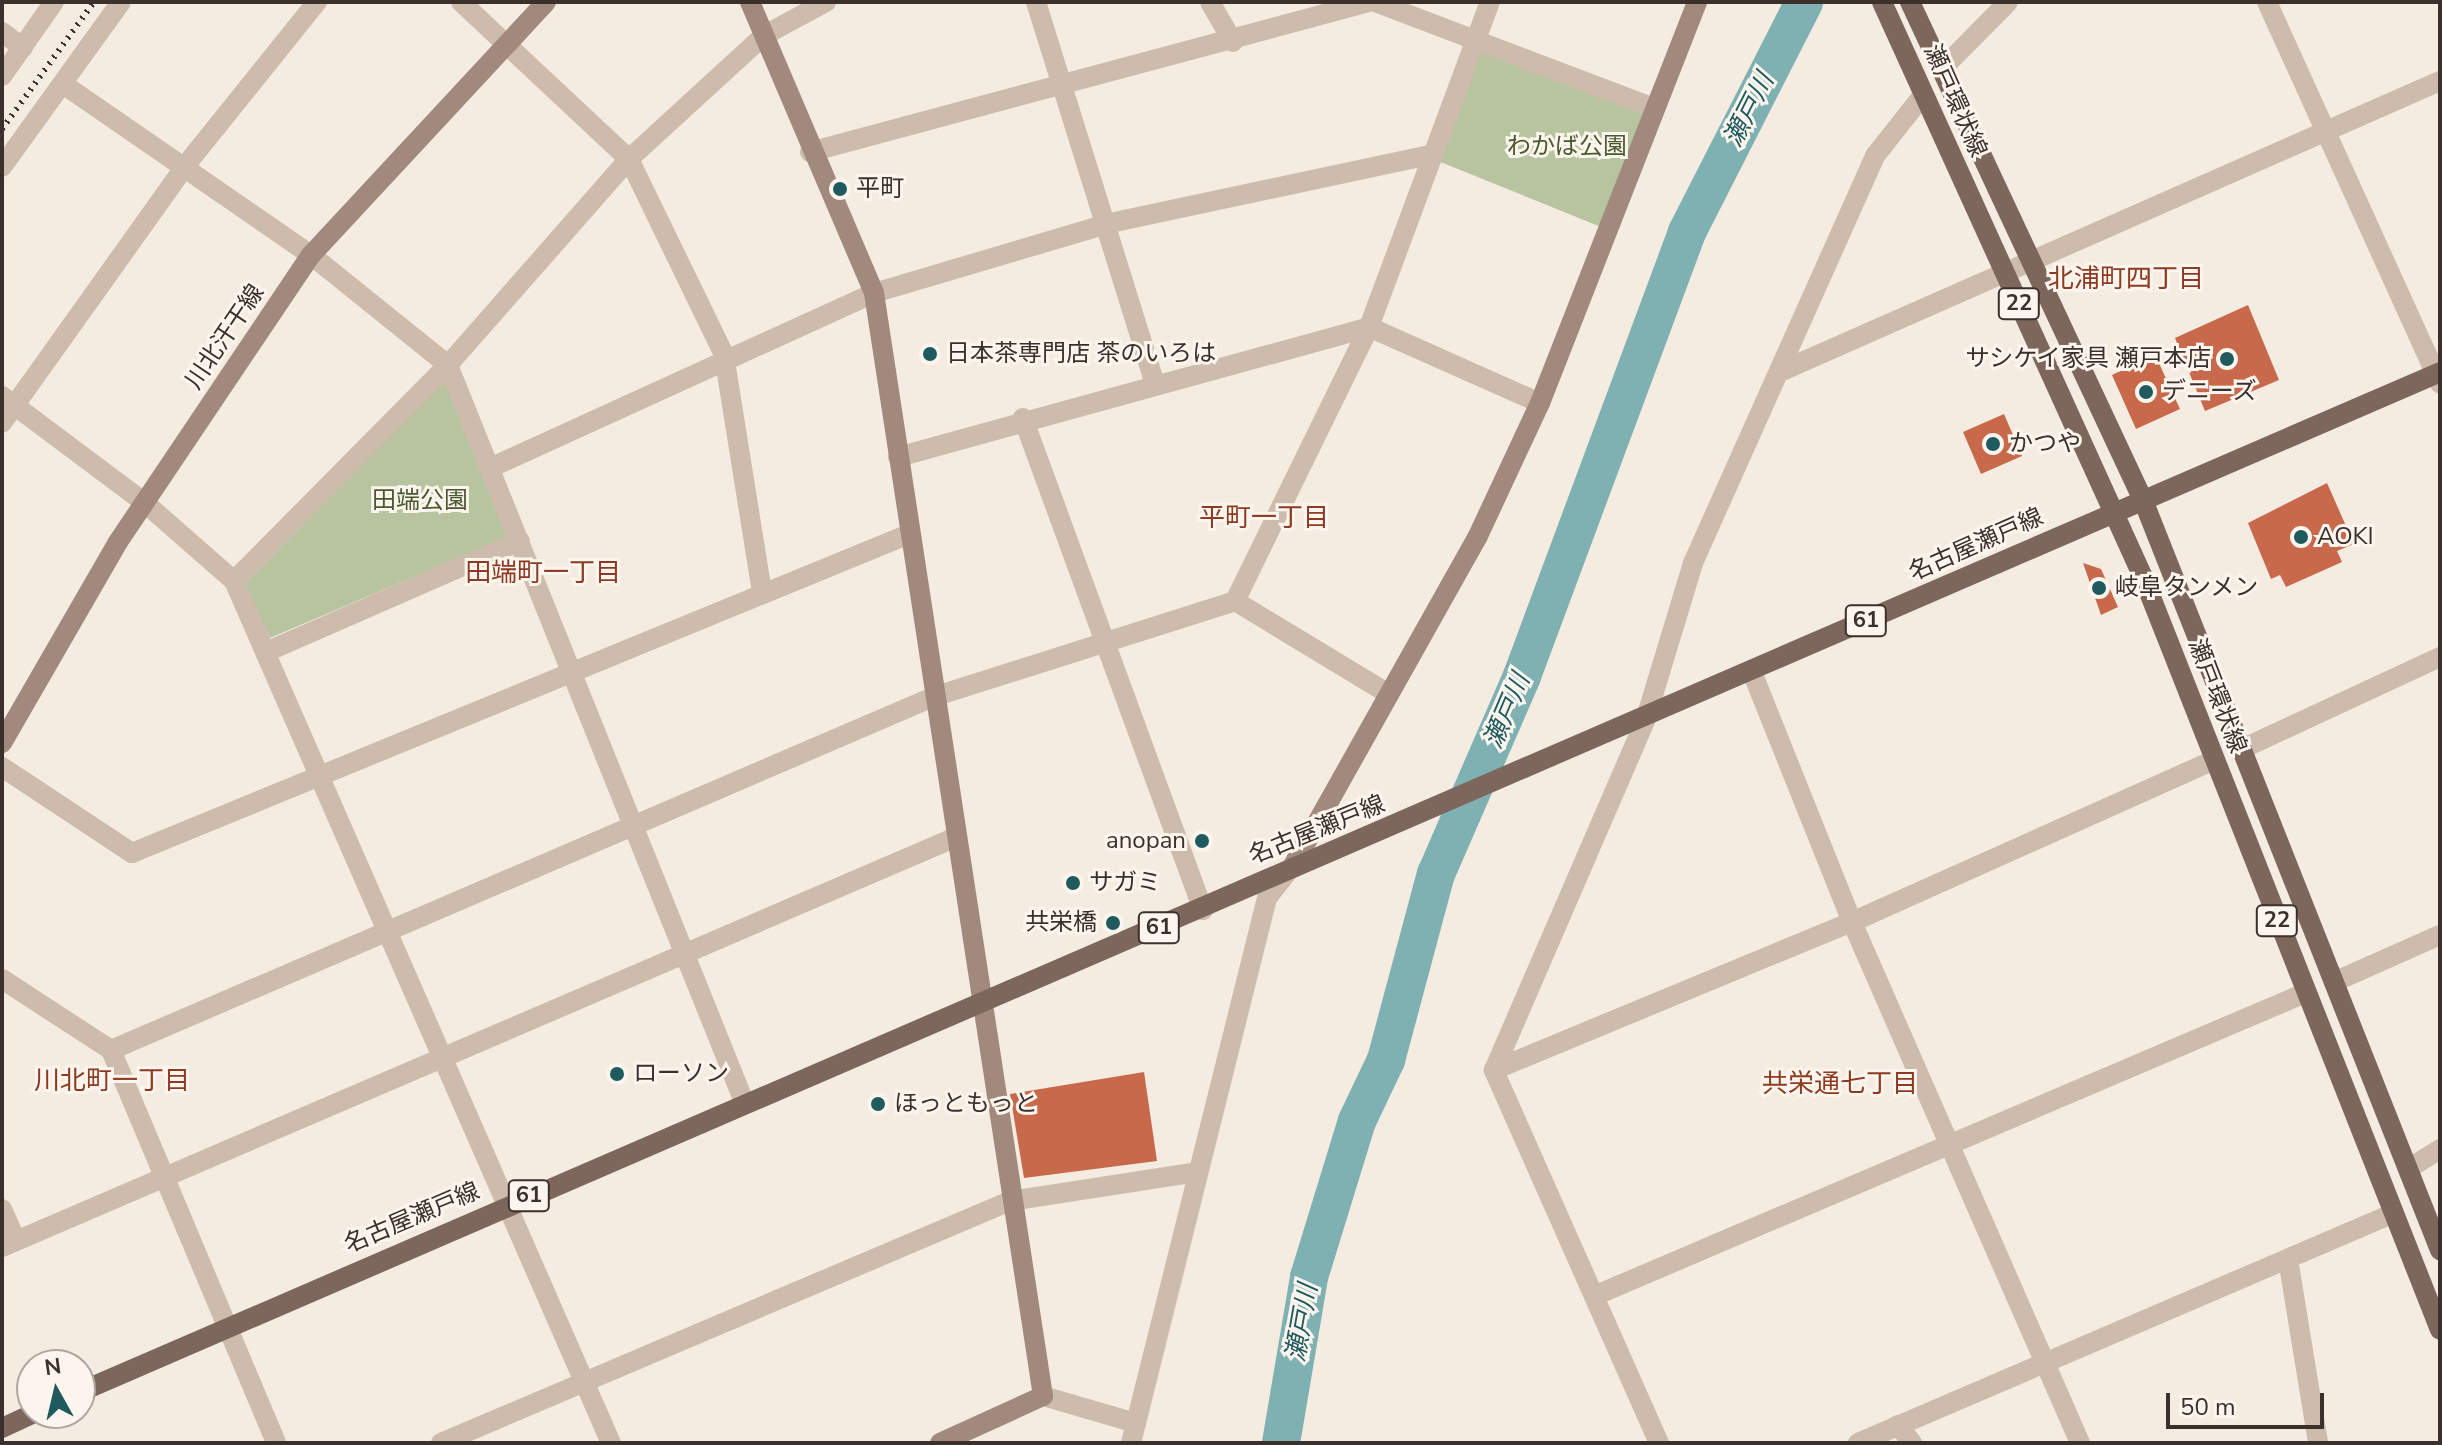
<!DOCTYPE html>
<html>
<head>
<meta charset="utf-8">
<style>
	body { margin:0 }
	#map { position:relative; width:2442px; height:1445px; overflow:hidden; background:#f4ebe1; font-family:"Nunito Sans","Noto Sans JP",sans-serif }
	div>[style] { position:absolute }
	.green>* { inset:0; background:#b8c4a0 }
	.river>* { height:38px; margin:-19px; padding:0 19px; transform-origin:19px; border-radius:19px; background:#7fb0b2 }
	.building>* { inset:0; background:#c8694b }
	.street>* { height:20px; margin:-10px; padding:0 10px; transform-origin:10px; border-radius:10px; background:#cdbbac }
	.secondary>* { height:20px; margin:-10px; padding:0 10px; transform-origin:10px; border-radius:10px; background:#a18a7d }
	.primary>* { height:20px; margin:-10px; padding:0 10px; transform-origin:10px; border-radius:10px; background:#7d675c }
	.rail>* { height:6px; margin-top:-3px; transform-origin:0; background:repeating-linear-gradient(90deg,#3b302b 0 2px,transparent 0 8px) }
	.dots>* { width:22px; height:22px; translate:-50% -50%; box-sizing:border-box; border:4px solid #fbf5ee; border-radius:50% }
	span { translate:-50% -50%; white-space:nowrap; text-align:center; line-height:1.15; -webkit-text-stroke:6px #fbf5ee; paint-order:stroke }
	.shield-label span { padding:2px 6px; background:#fbf5ee; border:2px solid; border-radius:6px; -webkit-text-stroke-width:0 }
	.shield-label { font-size:22px; color:#3b302b; font-weight:700 }
	.street-label { font-size:24px; color:#3b302b }
	.park-label { font-size:24px; color:#4a5a2e }
	.poi-label { font-size:24px; color:#3b302b }
	.left { translate:0 -50%; text-align:left }
	.right { translate:-100% -50%; text-align:right }
	.water-label { font-size:26px; color:#1f5a5e; font-style:italic }
	.neighbourhood-label { font-size:26px; color:#8c3b22 }
	.frame { position:absolute; inset:0; border:4px solid #3b302b; pointer-events:none }
	.north { position:absolute; left:16px; top:1349px; width:80px; height:80px; box-sizing:border-box; background:#fbf5ee; border:2px solid #aea6a0; border-radius:50%; rotate:352deg; font-size:22px; font-weight:700; line-height:32px; text-align:center; color:#3b302b }
	.north::after { content:''; display:block; margin:auto; width:28px; height:36px; background:#1f5a5e; clip-path:polygon(50% 0,100% 100%,50% 72%,0 100%) }
	.scale { position:absolute; left:2166px; top:1393px; width:158px; height:36px; box-sizing:border-box; border:4px solid #3b302b; border-top:0; padding-left:10px; font-size:24px; line-height:28px; white-space:nowrap; color:#3b302b; -webkit-text-stroke:6px #fbf5ee; paint-order:stroke }
</style>
</head>
<body>
<div id="map">
	<div class="green">
		<div style="clip-path:polygon(1480px 49px,1647px 112px,1606px 229px,1438px 161px)"></div>
		<div style="clip-path:polygon(445px 378px,507px 537px,270px 638px,244px 583px)"></div>
	</div>
	<div class="river">
		<div style="left:1281px;top:1443px;width:168px;rotate:-80.4deg"></div>
		<div style="left:1309px;top:1277px;width:163px;rotate:-72.9deg"></div>
		<div style="left:1357px;top:1121px;width:68px;rotate:-64.6deg"></div>
		<div style="left:1386px;top:1060px;width:193px;rotate:-75deg"></div>
		<div style="left:1436px;top:874px;width:216px;rotate:-66.5deg"></div>
		<div style="left:1522px;top:676px;width:474px;rotate:-69.6deg"></div>
		<div style="left:1687px;top:232px;width:258px;rotate:-63deg"></div>
	</div>
	<div class="building">
		<div style="clip-path:polygon(2248px 305px,2279px 380px,2205px 411px,2175px 338px)"></div>
		<div style="clip-path:polygon(2152px 348px,2180px 409px,2136px 429px,2112px 375px,2122px 370px,2119px 363px)"></div>
		<div style="clip-path:polygon(2004px 414px,2022px 456px,1981px 474px,1963px 432px)"></div>
		<div style="clip-path:polygon(2327px 483px,2354px 544px,2337px 551px,2342px 562px,2286px 587px,2280px 575px,2271px 579px,2248px 523px)"></div>
		<div style="clip-path:polygon(2083px 563px,2101px 569px,2118px 607px,2101px 615px)"></div>
		<div style="clip-path:polygon(1144px 1072px,1157px 1161px,1024px 1178px,1010px 1094px)"></div>
	</div>
	<div class="street">
		<div style="left:461px;top:2px;width:230px;rotate:43.1deg"></div>
		<div style="left:629px;top:159px;width:218px;rotate:64.1deg"></div>
		<div style="left:724px;top:355px;width:240px;rotate:80.9deg"></div>
		<div style="left:1036px;top:2px;width:400px;rotate:72.7deg"></div>
		<div style="left:1210px;top:2px;width:46px;rotate:60.1deg"></div>
		<div style="left:1375px;top:2px;width:298px;rotate:20.8deg"></div>
		<div style="left:2267px;top:2px;width:419px;rotate:65.6deg"></div>
		<div style="left:2px;top:32px;width:26px;rotate:37deg"></div>
		<div style="left:1941px;top:70px;width:95px;rotate:-45.4deg"></div>
		<div style="left:2px;top:76px;width:90px;rotate:-54.9deg"></div>
		<div style="left:63px;top:84px;width:301px;rotate:34.6deg"></div>
		<div style="left:311px;top:255px;width:176px;rotate:38.8deg"></div>
		<div style="left:448px;top:365px;width:796px;rotate:68.11deg"></div>
		<div style="left:810px;top:152px;width:579px;rotate:-15.02deg"></div>
		<div style="left:2px;top:167px;width:203px;rotate:-54.2deg"></div>
		<div style="left:1784px;top:370px;width:717px;rotate:-23.78deg"></div>
		<div style="left:2px;top:396px;width:179px;rotate:36.8deg"></div>
		<div style="left:145px;top:503px;width:118px;rotate:41.2deg"></div>
		<div style="left:234px;top:581px;width:941px;rotate:66.38deg"></div>
		<div style="left:1023px;top:418px;width:524px;rotate:69.9deg"></div>
		<div style="left:2px;top:423px;width:315px;rotate:-54.5deg"></div>
		<div style="left:185px;top:166px;width:211px;rotate:-51.2deg"></div>
		<div style="left:898px;top:457px;width:489px;rotate:-15.4deg"></div>
		<div style="left:1369px;top:327px;width:187px;rotate:24deg"></div>
		<div style="left:492px;top:467px;width:420px;rotate:-24.5deg"></div>
		<div style="left:874px;top:293px;width:246px;rotate:-16.5deg"></div>
		<div style="left:1110px;top:223px;width:328px;rotate:-12deg"></div>
		<div style="left:234px;top:581px;width:304px;rotate:-45.3deg"></div>
		<div style="left:448px;top:365px;width:274px;rotate:-48.7deg"></div>
		<div style="left:629px;top:159px;width:182px;rotate:-42.5deg"></div>
		<div style="left:763px;top:36px;width:72px;rotate:-28.4deg"></div>
		<div style="left:1235px;top:601px;width:175px;rotate:31.2deg"></div>
		<div style="left:266px;top:652px;width:277px;rotate:-23.6deg"></div>
		<div style="left:1752px;top:672px;width:269px;rotate:68.2deg"></div>
		<div style="left:1852px;top:922px;width:569px;rotate:66.36deg"></div>
		<div style="left:2244px;top:748px;width:216px;rotate:-24.9deg"></div>
		<div style="left:2px;top:767px;width:156px;rotate:33.5deg"></div>
		<div style="left:132px;top:853px;width:840px;rotate:-22.32deg"></div>
		<div style="left:2px;top:979px;width:130px;rotate:33.1deg"></div>
		<div style="left:111px;top:1050px;width:426px;rotate:67.2deg"></div>
		<div style="left:2334px;top:982px;width:116px;rotate:-23.9deg"></div>
		<div style="left:111px;top:1050px;width:895px;rotate:-23.24deg"></div>
		<div style="left:933px;top:697px;width:317px;rotate:-17.6deg"></div>
		<div style="left:1235px;top:601px;width:305px;rotate:-63.9deg"></div>
		<div style="left:1369px;top:327px;width:347px;rotate:-69.6deg"></div>
		<div style="left:1494px;top:1070px;width:387px;rotate:-22.5deg"></div>
		<div style="left:1852px;top:922px;width:397px;rotate:-24.1deg"></div>
		<div style="left:2408px;top:1169px;width:38px;rotate:-32deg"></div>
		<div style="left:2px;top:1209px;width:34px;rotate:66deg"></div>
		<div style="left:2px;top:1247px;width:1036px;rotate:-23.25deg"></div>
		<div style="left:2288px;top:1259px;width:186px;rotate:80.7deg"></div>
		<div style="left:1594px;top:1296px;width:773px;rotate:-23.08deg"></div>
		<div style="left:1043px;top:1396px;width:97px;rotate:16.2deg"></div>
		<div style="left:1898px;top:1425px;width:23px;rotate:52deg"></div>
		<div style="left:441px;top:1443px;width:618px;rotate:-23.04deg"></div>
		<div style="left:1010px;top:1201px;width:189px;rotate:-8.8deg"></div>
		<div style="left:1131px;top:1443px;width:562px;rotate:-75.99deg"></div>
		<div style="left:1267px;top:898px;width:42px;rotate:-51.8deg"></div>
		<div style="left:1659px;top:1443px;width:408px;rotate:-113.9deg"></div>
		<div style="left:1494px;top:1070px;width:383px;rotate:-66.6deg"></div>
		<div style="left:1646px;top:718px;width:162px;rotate:-73.1deg"></div>
		<div style="left:1693px;top:563px;width:446px;rotate:-65.9deg"></div>
		<div style="left:1875px;top:156px;width:78px;rotate:-51.8deg"></div>
		<div style="left:1858px;top:1443px;width:583px;rotate:-23.22deg"></div>
	</div>
	<div class="secondary">
		<div style="left:750px;top:2px;width:316px;rotate:66.9deg"></div>
		<div style="left:874px;top:293px;width:1116px;rotate:81.29deg"></div>
		<div style="left:1043px;top:1396px;width:113px;rotate:155.5deg"></div>
		<div style="left:2px;top:743px;width:232px;rotate:-60deg"></div>
		<div style="left:118px;top:542px;width:346px;rotate:-56.1deg"></div>
		<div style="left:311px;top:255px;width:345px;rotate:-47.1deg"></div>
		<div style="left:1295px;top:862px;width:372px;rotate:-60.7deg"></div>
		<div style="left:1477px;top:538px;width:149px;rotate:-65deg"></div>
		<div style="left:1540px;top:403px;width:431px;rotate:-68.6deg"></div>
	</div>
	<div class="primary">
		<div style="left:1882px;top:2px;width:631px;rotate:65.59deg"></div>
		<div style="left:2143px;top:577px;width:809px;rotate:68.47deg"></div>
		<div style="left:1910px;top:2px;width:550px;rotate:64.93deg"></div>
		<div style="left:2143px;top:500px;width:807px;rotate:68.4deg"></div>
		<div style="left:80px;top:1392px;width:2571px;rotate:-23.37deg"></div>
		<div style="left:2px;top:1428px;width:35px;rotate:-25deg"></div>
	</div>
	<div class="rail">
		<div style="left:2px;top:129px;width:157px;rotate:-54.1deg"></div>
	</div>
	<div class="dots">
		<div style="left:840px;top:189px;background:#1f5a5e"></div>
		<div style="left:930px;top:354px;background:#1f5a5e"></div>
		<div style="left:2227px;top:359px;background:#1f5a5e"></div>
		<div style="left:2146px;top:392px;background:#1f5a5e"></div>
		<div style="left:1993px;top:444px;background:#1f5a5e"></div>
		<div style="left:2301px;top:537px;background:#1f5a5e"></div>
		<div style="left:2099px;top:588px;background:#1f5a5e"></div>
		<div style="left:1202px;top:841px;background:#1f5a5e"></div>
		<div style="left:1073px;top:883px;background:#1f5a5e"></div>
		<div style="left:1113px;top:923px;background:#1f5a5e"></div>
		<div style="left:617px;top:1074px;background:#1f5a5e"></div>
		<div style="left:878px;top:1104px;background:#1f5a5e"></div>
	</div>
	<div class="shield-label">
		<span style="left:2019px;top:304px">22</span>
		<span style="left:1866px;top:621px">61</span>
		<span style="left:2277px;top:921px">22</span>
		<span style="left:1159px;top:928px">61</span>
		<span style="left:529px;top:1196px">61</span>
	</div>
	<div class="street-label">
		<span style="left:1955px;top:101px;rotate:66deg">瀬戸環状線</span>
		<span style="left:225px;top:337px;rotate:-56deg">川北汗干線</span>
		<span style="left:1976px;top:545px;rotate:-24deg">名古屋瀬戸線</span>
		<span style="left:2217px;top:696px;rotate:69deg">瀬戸環状線</span>
		<span style="left:1317px;top:830px;rotate:-22deg">名古屋瀬戸線</span>
		<span style="left:412px;top:1218px;rotate:-23deg">名古屋瀬戸線</span>
	</div>
	<div class="park-label">
		<span style="left:1567px;top:147px">わかば公園</span>
		<span style="left:420px;top:501px">田端公園</span>
	</div>
	<div class="poi-label">
		<span class="left" style="left:856px;top:189px">平町</span>
		<span class="left" style="left:946px;top:354px">日本茶専門店 茶のいろは</span>
		<span class="right" style="left:2211px;top:359px">サシケイ家具 瀬戸本店</span>
		<span class="left" style="left:2162px;top:392px">デニーズ</span>
		<span class="left" style="left:2009px;top:444px">かつや</span>
		<span class="left" style="left:2317px;top:537px">AOKI</span>
		<span class="left" style="left:2115px;top:588px">岐阜タンメン</span>
		<span class="right" style="left:1186px;top:841px">anopan</span>
		<span class="left" style="left:1089px;top:883px">サガミ</span>
		<span class="right" style="left:1097px;top:923px">共栄橋</span>
		<span class="left" style="left:633px;top:1074px">ローソン</span>
		<span class="left" style="left:894px;top:1104px">ほっともっと</span>
	</div>
	<div class="water-label">
		<span style="left:1749px;top:110px;rotate:-63deg">瀬戸川</span>
		<span style="left:1507px;top:711px;rotate:-67deg">瀬戸川</span>
		<span style="left:1302px;top:1323px;rotate:-80deg">瀬戸川</span>
	</div>
	<div class="neighbourhood-label">
		<span style="left:2126px;top:279px">北浦町四丁目</span>
		<span style="left:1264px;top:518px">平町一丁目</span>
		<span style="left:543px;top:573px">田端町一丁目</span>
		<span style="left:112px;top:1081px">川北町一丁目</span>
		<span style="left:1840px;top:1084px">共栄通七丁目</span>
	</div>
	<div class="frame"></div>
	<div class="north">N</div>
	<div class="scale">50 m</div>
</div>
</body>
</html>
